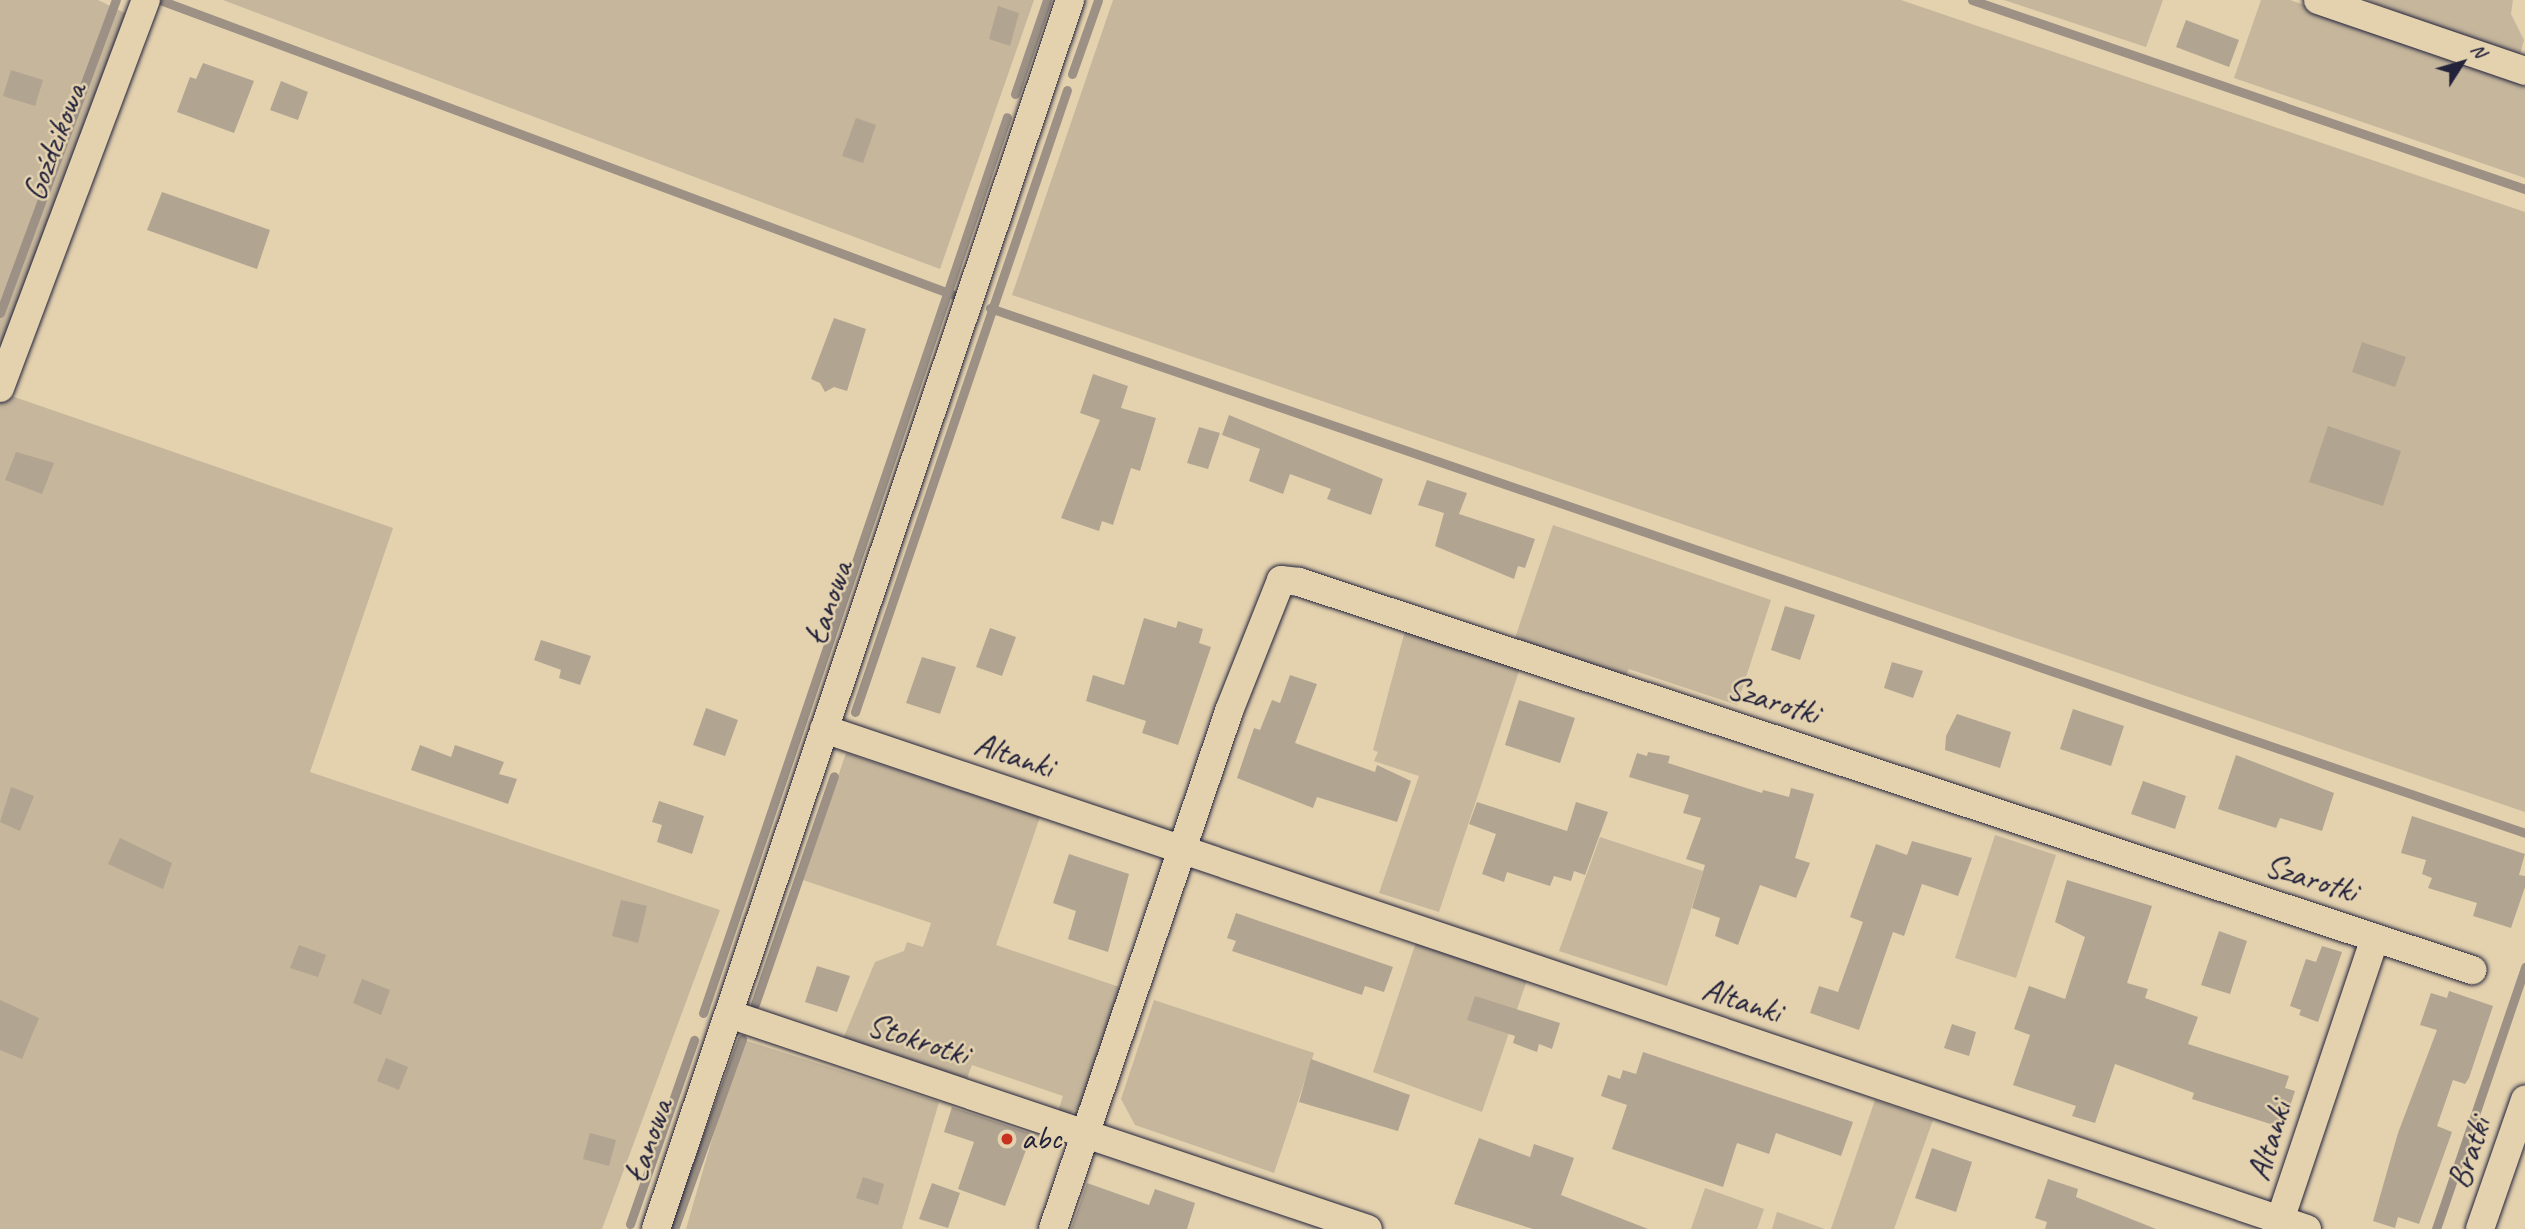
<!DOCTYPE html>
<meta charset="utf-8">
<style>
body{margin:0}
#map{position:relative;width:2525px;height:1229px;overflow:hidden;background:#e4d2af;font-family:Caveat,sans-serif}
div>[style]{position:absolute}
[style*='--x']{left:calc(var(--x)*1px);top:calc(var(--y)*1px);width:calc(var(--w)*1px);rotate:calc(var(--a)*1deg)}
.green>*{inset:0;background:#c5b69c}
.stream>*{height:9px;margin:-4.5px;padding:0 4.5px;transform-origin:4.5px;border-radius:4.5px;background:#9c9184}
.building>*{inset:0;background:#b1a491}
.roads{filter:drop-shadow(0 0 2px #22223b) drop-shadow(0 0 2px #22223b)}
.street>*{height:28px;margin:-14px;padding:0 14px;transform-origin:14px;border-radius:14px;background:#e4d2af}
.dots>*{width:19px;height:19px;translate:-50% -50%;box-sizing:border-box;border:4px solid #e4d2af;border-radius:50%}
span{translate:-50% -50%;white-space:nowrap;text-align:center;line-height:1.15;-webkit-text-stroke:5px #e4d2af;paint-order:stroke}
.street-label{font-size:33px;color:#22223b}
.poi-label{font-size:33px;color:#22223b}
.left{translate:0 -50%;text-align:left}
.north{position:absolute;left:2427px;top:28px;width:70px;height:70px;-webkit-text-stroke:5px #e4d2af;paint-order:stroke;rotate:53deg;font-size:19px;font-weight:700;line-height:28px;text-align:center;color:#22223b}
.north::after{content:'';display:block;margin:auto;width:24px;height:32px;background:#22223b;clip-path:polygon(50% 0,100% 100%,50% 72%,0 100%)}
</style>
<div id="map">
<div class="green">
<i style="clip-path:polygon(0 0,98px 0,139px 20px,0 388px)"></i>
<i style="clip-path:polygon(223px 0,1034px 0,940px 269px)"></i>
<i style="clip-path:polygon(1113px 0,1901px 0,2525px 212px,2525px 812px,1012px 295px)"></i>
<i style="clip-path:polygon(2004px 0,2163px 0,2146px 47px)"></i>
<i style="clip-path:polygon(2261px 0,2290px 0,2525px 81px,2525px 178px,2234px 78px)"></i>
<i style="clip-path:polygon(2367px 0,2513px 0,2511px 14px,2524px 40px,2519px 58px)"></i>
<i style="clip-path:polygon(0 392px,393px 528px,310px 772px,720px 910px,602px 1229px,0 1229px)"></i>
<i style="clip-path:polygon(1553px 525px,1771px 600px,1737px 705px,1629px 669px,1624px 680px,1515px 638px)"></i>
<i style="clip-path:polygon(1406px 627px,1521px 665px,1439px 912px,1379px 893px,1419px 776px,1374px 761px,1378px 752px,1373px 750px)"></i>
<i style="clip-path:polygon(846px 753px,1040px 817px,996px 945px,1125px 989px,1084px 1104px,1068px 1115px,1058px 1111px,1063px 1096px,972px 1065px,966px 1081px,843px 1039px,875px 962px,904px 951px,907px 942px,923px 947px,931px 923px,803px 880px)"></i>
<i style="clip-path:polygon(1995px 835px,2056px 855px,2016px 978px,1955px 958px)"></i>
<i style="clip-path:polygon(1600px 837px,1703px 871px,1667px 986px,1559px 951px)"></i>
<i style="clip-path:polygon(1416px 942px,1527px 980px,1482px 1112px,1373px 1072px)"></i>
<i style="clip-path:polygon(1154px 1000px,1314px 1053px,1274px 1173px,1135px 1125px,1121px 1099px)"></i>
<i style="clip-path:polygon(741px 1039px,939px 1102px,902px 1229px,686px 1229px)"></i>
<i style="clip-path:polygon(1875px 1100px,1933px 1120px,1894px 1229px,1831px 1229px)"></i>
<i style="clip-path:polygon(1705px 1188px,1764px 1209px,1757px 1229px,1691px 1229px)"></i>
<i style="clip-path:polygon(1777px 1212px,1825px 1229px,1772px 1229px)"></i>
</div>
<div class="stream">
<i style="--x:160;--y:0;--w:847;--a:20.38"></i>
<i style="--x:1972;--y:0;--w:584;--a:18.87"></i>
<i style="--x:1072;--y:74;--w:78;--a:-70.6"></i>
<i style="--x:1015;--y:94;--w:99;--a:-71.2"></i>
<i style="--x:990;--y:308;--w:1622;--a:18.88"></i>
<i style="--x:0;--y:313;--w:334;--a:-69.7"></i>
<i style="--x:855;--y:712;--w:657;--a:-71.18"></i>
<i style="--x:755;--y:1004;--w:241;--a:-70.9"></i>
<i style="--x:703;--y:1013;--w:946;--a:-71.26"></i>
<i style="--x:630;--y:1224;--w:195;--a:-70.8"></i>
<i style="--x:674;--y:1229;--w:202;--a:-70.3"></i>
<i style="--x:2436;--y:1229;--w:277;--a:-71.2"></i>
</div>
<div class="building">
<i style="clip-path:polygon(998px 6px,1019px 13px,1010px 46px,989px 39px)"></i>
<i style="clip-path:polygon(2186px 20px,2239px 40px,2229px 67px,2176px 47px)"></i>
<i style="clip-path:polygon(203px 63px,254px 81px,234px 133px,177px 112px,190px 77px,196px 79px)"></i>
<i style="clip-path:polygon(11px 70px,43px 80px,35px 106px,3px 96px)"></i>
<i style="clip-path:polygon(281px 81px,308px 92px,298px 120px,270px 110px)"></i>
<i style="clip-path:polygon(856px 118px,876px 125px,863px 163px,842px 156px)"></i>
<i style="clip-path:polygon(162px 192px,270px 230px,257px 269px,147px 230px)"></i>
<i style="clip-path:polygon(834px 318px,866px 329px,847px 391px,834px 387px,825px 392px,820px 383px,811px 379px)"></i>
<i style="clip-path:polygon(2362px 342px,2406px 357px,2395px 387px,2352px 372px)"></i>
<i style="clip-path:polygon(1093px 374px,1128px 386px,1121px 408px,1156px 418px,1140px 471px,1131px 468px,1113px 525px,1102px 521px,1099px 531px,1061px 518px,1100px 420px,1080px 413px)"></i>
<i style="clip-path:polygon(1229px 415px,1383px 479px,1371px 515px,1327px 499px,1331px 489px,1290px 474px,1283px 494px,1249px 481px,1260px 449px,1222px 435px)"></i>
<i style="clip-path:polygon(2328px 426px,2401px 451px,2383px 506px,2309px 482px)"></i>
<i style="clip-path:polygon(1199px 427px,1220px 433px,1208px 469px,1187px 463px)"></i>
<i style="clip-path:polygon(16px 452px,54px 463px,42px 494px,5px 480px)"></i>
<i style="clip-path:polygon(1427px 480px,1467px 493px,1459px 514px,1535px 539px,1525px 568px,1518px 566px,1514px 579px,1435px 546px,1444px 513px,1418px 505px)"></i>
<i style="clip-path:polygon(1785px 606px,1815px 615px,1800px 660px,1771px 650px)"></i>
<i style="clip-path:polygon(1144px 618px,1176px 628px,1178px 621px,1203px 629px,1199px 643px,1211px 647px,1178px 745px,1142px 733px,1146px 721px,1086px 701px,1093px 675px,1124px 685px)"></i>
<i style="clip-path:polygon(990px 628px,1016px 637px,1002px 676px,976px 667px)"></i>
<i style="clip-path:polygon(541px 640px,591px 656px,580px 685px,559px 678px,561px 670px,534px 660px)"></i>
<i style="clip-path:polygon(922px 657px,956px 667px,940px 714px,906px 703px)"></i>
<i style="clip-path:polygon(1892px 662px,1923px 671px,1913px 698px,1884px 688px)"></i>
<i style="clip-path:polygon(1290px 675px,1317px 684px,1295px 743px,1375px 772px,1377px 765px,1411px 781px,1397px 822px,1317px 797px,1313px 808px,1237px 778px,1254px 728px,1260px 730px,1272px 700px,1280px 703px)"></i>
<i style="clip-path:polygon(1519px 700px,1575px 718px,1560px 763px,1505px 745px)"></i>
<i style="clip-path:polygon(706px 708px,738px 720px,725px 756px,693px 745px)"></i>
<i style="clip-path:polygon(2073px 709px,2124px 726px,2111px 766px,2060px 749px)"></i>
<i style="clip-path:polygon(1957px 714px,2011px 732px,2000px 768px,1945px 750px,1946px 736px)"></i>
<i style="clip-path:polygon(420px 745px,451px 757px,455px 745px,504px 762px,499px 774px,517px 779px,508px 804px,411px 770px)"></i>
<i style="clip-path:polygon(1648px 752px,1670px 756px,1668px 763px,1762px 793px,1763px 790px,1789px 797px,1791px 788px,1814px 794px,1795px 858px,1810px 863px,1796px 898px,1760px 885px,1738px 945px,1715px 936px,1720px 918px,1692px 908px,1705px 865px,1686px 859px,1701px 818px,1683px 813px,1689px 795px,1629px 777px,1637px 753px,1647px 756px)"></i>
<i style="clip-path:polygon(2236px 755px,2334px 793px,2322px 831px,2280px 818px,2276px 828px,2218px 809px)"></i>
<i style="clip-path:polygon(2143px 781px,2186px 796px,2175px 829px,2131px 814px)"></i>
<i style="clip-path:polygon(11px 787px,34px 796px,20px 831px,0 822px)"></i>
<i style="clip-path:polygon(659px 801px,704px 816px,692px 854px,657px 842px,662px 825px,652px 822px)"></i>
<i style="clip-path:polygon(1477px 802px,1567px 831px,1576px 802px,1608px 812px,1585px 875px,1574px 871px,1571px 881px,1554px 876px,1550px 886px,1507px 872px,1504px 882px,1482px 874px,1496px 834px,1469px 824px)"></i>
<i style="clip-path:polygon(2412px 816px,2525px 854px,2519px 875px,2525px 876px,2525px 887px,2511px 928px,2473px 916px,2477px 903px,2428px 888px,2432px 878px,2422px 874px,2426px 860px,2401px 853px)"></i>
<i style="clip-path:polygon(120px 838px,172px 863px,163px 889px,108px 864px)"></i>
<i style="clip-path:polygon(1912px 841px,1972px 858px,1958px 896px,1922px 884px,1904px 936px,1893px 932px,1859px 1030px,1810px 1013px,1819px 986px,1838px 992px,1863px 922px,1850px 917px,1876px 844px,1907px 855px)"></i>
<i style="clip-path:polygon(1069px 854px,1129px 874px,1108px 952px,1068px 939px,1076px 911px,1053px 903px)"></i>
<i style="clip-path:polygon(2067px 880px,2152px 906px,2127px 983px,2148px 989px,2145px 998px,2198px 1017px,2188px 1044px,2289px 1076px,2285px 1088px,2295px 1091px,2283px 1128px,2192px 1099px,2194px 1093px,2115px 1064px,2095px 1123px,2072px 1116px,2076px 1106px,2013px 1085px,2030px 1035px,2014px 1029px,2029px 986px,2065px 999px,2085px 937px,2055px 922px)"></i>
<i style="clip-path:polygon(621px 900px,647px 906px,638px 943px,612px 936px)"></i>
<i style="clip-path:polygon(1236px 913px,1393px 967px,1384px 992px,1365px 986px,1362px 995px,1232px 951px,1236px 941px,1227px 938px)"></i>
<i style="clip-path:polygon(2219px 931px,2247px 941px,2230px 994px,2201px 985px)"></i>
<i style="clip-path:polygon(299px 945px,326px 955px,318px 977px,290px 968px)"></i>
<i style="clip-path:polygon(2322px 946px,2342px 952px,2318px 1022px,2299px 1015px,2301px 1010px,2290px 1006px,2306px 959px,2316px 962px)"></i>
<i style="clip-path:polygon(817px 966px,850px 976px,837px 1012px,805px 1002px)"></i>
<i style="clip-path:polygon(362px 979px,390px 990px,381px 1015px,353px 1003px)"></i>
<i style="clip-path:polygon(2449px 991px,2493px 1006px,2469px 1078px,2465px 1084px,2453px 1080px,2437px 1126px,2452px 1132px,2419px 1224px,2398px 1217px,2395px 1228px,2373px 1221px,2398px 1133px,2437px 1030px,2420px 1025px,2431px 993px,2447px 998px)"></i>
<i style="clip-path:polygon(1475px 996px,1560px 1023px,1552px 1049px,1539px 1044px,1537px 1052px,1513px 1043px,1515px 1036px,1467px 1020px)"></i>
<i style="clip-path:polygon(0 1000px,39px 1018px,22px 1059px,0 1050px)"></i>
<i style="clip-path:polygon(1952px 1024px,1976px 1032px,1969px 1056px,1944px 1048px)"></i>
<i style="clip-path:polygon(1643px 1052px,1853px 1122px,1841px 1156px,1776px 1133px,1769px 1154px,1737px 1143px,1723px 1187px,1612px 1149px,1627px 1105px,1601px 1096px,1608px 1075px,1620px 1079px,1623px 1070px,1636px 1074px)"></i>
<i style="clip-path:polygon(386px 1058px,408px 1067px,399px 1090px,377px 1081px)"></i>
<i style="clip-path:polygon(1311px 1059px,1410px 1095px,1398px 1131px,1299px 1102px)"></i>
<i style="clip-path:polygon(952px 1107px,1032px 1134px,1005px 1206px,958px 1189px,974px 1142px,944px 1132px)"></i>
<i style="clip-path:polygon(590px 1133px,616px 1140px,609px 1166px,583px 1159px)"></i>
<i style="clip-path:polygon(1479px 1138px,1530px 1157px,1534px 1144px,1574px 1158px,1561px 1195px,1648px 1229px,1533px 1229px,1454px 1204px)"></i>
<i style="clip-path:polygon(1932px 1148px,1972px 1162px,1956px 1212px,1915px 1198px)"></i>
<i style="clip-path:polygon(863px 1177px,884px 1184px,878px 1205px,856px 1198px)"></i>
<i style="clip-path:polygon(2048px 1179px,2078px 1189px,2076px 1197px,2156px 1229px,2045px 1229px,2047px 1222px,2035px 1218px)"></i>
<i style="clip-path:polygon(932px 1183px,960px 1193px,948px 1228px,919px 1219px)"></i>
<i style="clip-path:polygon(1087px 1183px,1149px 1205px,1155px 1189px,1195px 1203px,1187px 1229px,1071px 1229px)"></i>
</div>
<div class="roads">
<div class="street">
<i style="--x:2318;--y:0;--w:219;--a:18.9"></i>
<i style="--x:0;--y:388;--w:415;--a:-69.4"></i>
<i style="--x:824;--y:729;--w:1565;--a:18.63"></i>
<i style="--x:729;--y:1014;--w:674;--a:18.6"></i>
<i style="--x:656;--y:1229;--w:1297;--a:-71.38"></i>
<i style="--x:1053;--y:1229;--w:547;--a:-71.23"></i>
<i style="--x:1229;--y:711;--w:141;--a:-68.3"></i>
<i style="--x:1281;--y:580;--w:18;--a:6"></i>
<i style="--x:1299;--y:582;--w:1236;--a:18.3"></i>
<i style="--x:2277;--y:1229;--w:307;--a:-71.4"></i>
<i style="--x:2480;--y:1229;--w:137;--a:-70.8"></i>
</div>
</div>
<div class="dots">
<i style="left:1007px;top:1139px;background:#c8321e"></i>
</div>
<div class="street-label">
<span style="left:55px;top:142px;rotate:-69deg">Goździkowa</span>
<span style="left:829px;top:603px;rotate:-71deg">Łanowa</span>
<span style="left:1773px;top:701px;rotate:18deg">Szarotki</span>
<span style="left:1014px;top:756px;rotate:19deg">Altanki</span>
<span style="left:2311px;top:879px;rotate:18deg">Szarotki</span>
<span style="left:1742px;top:1001px;rotate:19deg">Altanki</span>
<span style="left:918px;top:1040px;rotate:18deg">Stokrotki</span>
<span style="left:649px;top:1141px;rotate:-71deg">Łanowa</span>
<span style="left:2270px;top:1141px;rotate:-72deg">Altanki</span>
<span style="left:2470px;top:1153px;rotate:-71deg">Bratki</span>
</div>
<div class="poi-label">
<span class="left" style="left:1021px;top:1139px">abc</span>
</div>
<div class="north">N</div>
</div>
